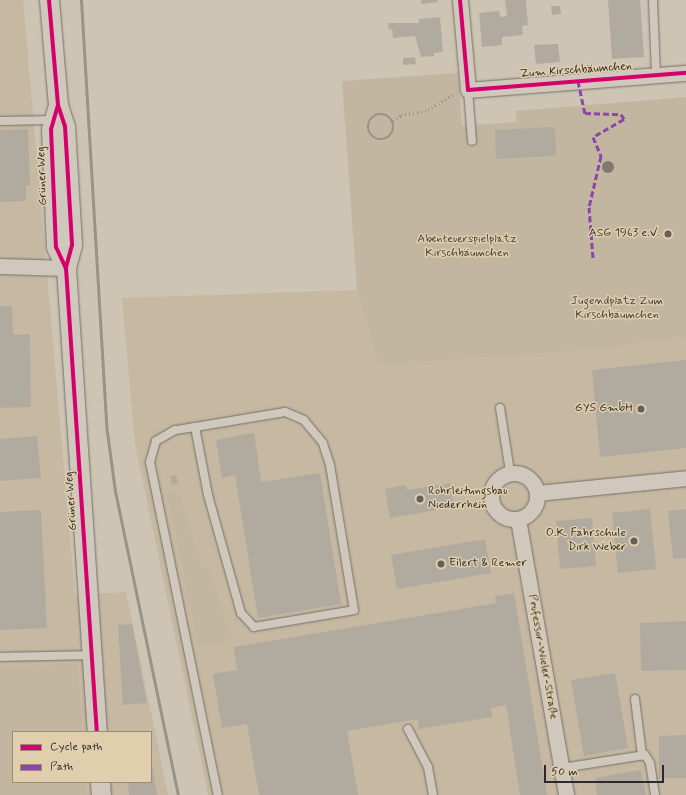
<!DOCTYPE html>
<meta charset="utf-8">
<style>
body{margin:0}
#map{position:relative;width:686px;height:795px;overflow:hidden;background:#cec4b3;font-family:Mynerve,sans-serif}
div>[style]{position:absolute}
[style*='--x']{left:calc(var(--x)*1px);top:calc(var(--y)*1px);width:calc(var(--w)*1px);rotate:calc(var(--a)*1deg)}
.built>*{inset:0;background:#c6b8a1}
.green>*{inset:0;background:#c3b6a0}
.building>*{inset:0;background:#b1ab9f}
.path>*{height:2.5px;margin-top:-1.25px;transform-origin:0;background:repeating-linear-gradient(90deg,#989389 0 1px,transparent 0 4px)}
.path>.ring{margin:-1.25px;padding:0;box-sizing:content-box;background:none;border:2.5px solid #989389;border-radius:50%}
.roads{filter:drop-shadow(0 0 1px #747068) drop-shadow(0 0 1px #747068)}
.service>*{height:8px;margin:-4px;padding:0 4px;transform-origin:4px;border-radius:4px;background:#d0c8bc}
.minor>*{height:15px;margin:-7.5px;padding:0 7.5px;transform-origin:7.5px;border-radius:7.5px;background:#d0c8bc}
.minor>.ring{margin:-7.5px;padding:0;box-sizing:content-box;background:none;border:15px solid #d0c8bc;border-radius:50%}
.tertiary>*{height:19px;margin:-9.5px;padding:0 9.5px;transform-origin:9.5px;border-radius:9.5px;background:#d0c8bc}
.rail>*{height:3px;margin:-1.5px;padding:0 1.5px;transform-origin:1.5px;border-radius:1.5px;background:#989389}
.quiet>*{height:3px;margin-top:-1.5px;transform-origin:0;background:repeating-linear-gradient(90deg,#8e44ad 0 6px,transparent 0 9px)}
.cycleway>*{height:4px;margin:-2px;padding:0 2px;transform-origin:2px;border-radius:2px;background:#d6006c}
.trees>*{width:12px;height:12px;margin:-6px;border-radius:50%;background:#807a70}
.dots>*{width:11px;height:11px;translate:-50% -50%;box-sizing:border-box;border:2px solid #e1ceac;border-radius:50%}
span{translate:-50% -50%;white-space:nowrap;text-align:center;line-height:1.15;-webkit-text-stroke:3px #e1ceac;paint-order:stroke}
.street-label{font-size:12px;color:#2b2b2b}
.poi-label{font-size:12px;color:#2b2b2b}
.right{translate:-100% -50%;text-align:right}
.left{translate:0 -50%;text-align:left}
.park-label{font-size:12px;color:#403e3a}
.legend{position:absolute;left:12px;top:731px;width:140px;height:52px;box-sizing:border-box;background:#e1ceac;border:1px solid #988d78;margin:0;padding:5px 7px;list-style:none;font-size:12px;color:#2b2b2b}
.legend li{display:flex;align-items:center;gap:8px;height:20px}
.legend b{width:20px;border:1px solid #988d78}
.scale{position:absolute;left:544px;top:765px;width:120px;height:18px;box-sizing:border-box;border:2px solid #2b2b2b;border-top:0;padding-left:5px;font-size:12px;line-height:14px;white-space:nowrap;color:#2b2b2b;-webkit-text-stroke:3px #e1ceac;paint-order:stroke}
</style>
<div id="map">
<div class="built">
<i style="clip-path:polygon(0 0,23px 0,75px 595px,126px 592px,168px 795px,87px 795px,86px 782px,151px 782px,151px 732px,83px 732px,78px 663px,0 667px)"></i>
<i style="clip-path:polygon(357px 290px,379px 365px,586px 350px,686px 337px,686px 795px,208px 795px,135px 444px,122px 298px)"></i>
</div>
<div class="green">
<i style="clip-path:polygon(458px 73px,462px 126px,516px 122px,516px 111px,686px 97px,686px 337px,586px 350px,379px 365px,357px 290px,342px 81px)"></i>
<i style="clip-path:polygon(178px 492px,202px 567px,208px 566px,232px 641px,199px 647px,167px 495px)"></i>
<i style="clip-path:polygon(78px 663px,83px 732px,13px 732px,13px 782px,86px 782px,87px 795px,0 795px,0 667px)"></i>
</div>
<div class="building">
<i style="clip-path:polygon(421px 0,437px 0,438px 2px,421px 4px)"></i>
<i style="clip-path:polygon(505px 0,526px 0,528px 25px,522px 26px,523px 35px,502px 37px,502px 45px,482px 47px,479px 13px,499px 11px,500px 17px,507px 16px)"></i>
<i style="clip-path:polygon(608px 0,640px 0,644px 57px,612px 59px)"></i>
<i style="clip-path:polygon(551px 6px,560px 6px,561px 14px,552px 15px)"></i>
<i style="clip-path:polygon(440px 17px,443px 52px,434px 53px,434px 56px,421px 57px,415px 36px,393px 38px,392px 29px,389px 30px,388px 23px,419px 23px,419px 19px)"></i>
<i style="clip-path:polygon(558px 44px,560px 62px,536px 64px,534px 45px)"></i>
<i style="clip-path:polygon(415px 57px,416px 64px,403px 65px,403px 58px)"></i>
<i style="clip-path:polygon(555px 127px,556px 156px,496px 159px,495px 130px)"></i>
<i style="clip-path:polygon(28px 129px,30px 185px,26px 185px,26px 201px,0 202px,0 130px)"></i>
<i style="clip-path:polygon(0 306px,12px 306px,13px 335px,30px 334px,31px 407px,0 408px)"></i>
<i style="clip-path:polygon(686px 360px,686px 448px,600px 457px,592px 370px)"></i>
<i style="clip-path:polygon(254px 433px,261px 482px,320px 473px,341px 604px,258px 618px,235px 475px,222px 478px,216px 440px)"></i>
<i style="clip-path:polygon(37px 436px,41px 478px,0 481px,0 439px)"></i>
<i style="clip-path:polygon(176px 475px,178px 484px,172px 485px,170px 476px)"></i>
<i style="clip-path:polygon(450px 483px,454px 507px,390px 518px,385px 489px,406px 485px,407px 490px)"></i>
<i style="clip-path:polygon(650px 509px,656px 569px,618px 573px,612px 513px)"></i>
<i style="clip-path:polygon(686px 509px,686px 558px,673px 559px,668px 511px)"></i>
<i style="clip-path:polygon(41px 510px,47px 628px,0 630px,0 512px)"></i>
<i style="clip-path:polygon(592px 518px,596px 566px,560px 569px,556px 521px)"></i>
<i style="clip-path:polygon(485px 539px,491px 573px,397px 589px,391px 555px)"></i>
<i style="clip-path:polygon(514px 593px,547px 795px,520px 795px,506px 705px,491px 708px,492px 717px,419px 729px,418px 719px,347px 731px,358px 795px,259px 795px,247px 724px,222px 728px,213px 674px,237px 670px,234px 647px,496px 603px,495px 596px)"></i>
<i style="clip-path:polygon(686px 621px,686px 670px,641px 671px,640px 623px)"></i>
<i style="clip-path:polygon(132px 624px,147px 703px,123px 705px,118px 625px)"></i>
<i style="clip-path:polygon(615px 673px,628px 748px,584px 756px,571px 680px)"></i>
<i style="clip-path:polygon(686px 735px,686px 778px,659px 778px,659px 736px)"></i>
<i style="clip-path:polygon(152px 764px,157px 795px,129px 795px,128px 782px,151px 782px)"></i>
<i style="clip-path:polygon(641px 770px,646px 795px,597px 795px,595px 778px)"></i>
</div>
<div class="path">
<i class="ring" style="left:368px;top:114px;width:23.5px;height:23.5px"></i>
<i style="--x:393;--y:121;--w:10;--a:-37"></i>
<i style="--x:401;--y:115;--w:27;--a:-10"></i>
<i style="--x:428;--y:110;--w:31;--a:-32"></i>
</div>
<div class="roads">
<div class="service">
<i style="--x:653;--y:0;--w:75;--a:87.7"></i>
<i style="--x:468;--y:90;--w:51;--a:85.5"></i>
<i style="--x:0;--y:121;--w:54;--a:-1.1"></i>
<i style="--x:500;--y:408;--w:65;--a:81.1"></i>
<i style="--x:195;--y:427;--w:69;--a:79.2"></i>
<i style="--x:208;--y:495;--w:123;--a:74.4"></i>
<i style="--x:241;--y:613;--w:19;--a:47"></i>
<i style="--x:254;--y:627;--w:101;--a:-9.6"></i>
<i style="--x:354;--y:610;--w:147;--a:-99.4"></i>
<i style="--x:330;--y:465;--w:23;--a:-108"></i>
<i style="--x:323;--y:443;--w:30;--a:-130"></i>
<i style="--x:304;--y:420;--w:21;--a:-157"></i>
<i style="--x:285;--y:412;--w:91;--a:170.5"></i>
<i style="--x:195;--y:427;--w:20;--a:171"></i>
<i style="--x:175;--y:430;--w:22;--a:150"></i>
<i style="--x:156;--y:441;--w:22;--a:106"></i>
<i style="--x:150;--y:462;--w:340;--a:78.5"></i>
<i style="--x:0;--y:657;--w:92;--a:-1.2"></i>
<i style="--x:635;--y:699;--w:56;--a:82.9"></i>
<i style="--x:408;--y:729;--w:43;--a:62.2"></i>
<i style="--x:428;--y:767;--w:28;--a:80"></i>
<i style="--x:562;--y:768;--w:84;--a:-8.9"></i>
<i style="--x:645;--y:755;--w:9;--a:58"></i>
<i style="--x:650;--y:763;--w:32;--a:81"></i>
</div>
<div class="minor">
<i style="--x:460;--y:0;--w:90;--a:84.9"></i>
<i style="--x:468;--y:90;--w:219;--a:-4.5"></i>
<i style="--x:0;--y:266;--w:66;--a:1.7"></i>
<i class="ring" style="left:491px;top:473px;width:31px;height:31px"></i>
<i style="--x:537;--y:493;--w:150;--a:-5.7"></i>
<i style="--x:518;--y:519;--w:280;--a:80.1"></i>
</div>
<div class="tertiary">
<i style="--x:49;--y:0;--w:105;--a:85.1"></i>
<i style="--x:58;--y:105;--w:22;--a:72"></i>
<i style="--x:65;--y:126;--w:119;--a:86.6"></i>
<i style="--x:72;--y:245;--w:24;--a:105"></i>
<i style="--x:66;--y:268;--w:465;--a:86.2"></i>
<i style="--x:58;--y:105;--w:25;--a:106"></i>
<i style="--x:51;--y:129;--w:118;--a:87.6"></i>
<i style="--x:56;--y:247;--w:23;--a:65"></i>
<i style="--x:100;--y:782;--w:13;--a:86"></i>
</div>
</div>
<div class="rail">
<i style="--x:81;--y:0;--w:433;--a:86.6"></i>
<i style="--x:107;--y:432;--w:60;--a:82.3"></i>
<i style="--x:115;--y:491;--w:310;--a:78.3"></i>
</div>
<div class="quiet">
<i style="--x:578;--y:81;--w:33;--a:78"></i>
<i style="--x:585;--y:113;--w:36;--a:2"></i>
<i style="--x:621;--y:114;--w:6;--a:59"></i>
<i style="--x:624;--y:119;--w:36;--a:150"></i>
<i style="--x:593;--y:137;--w:21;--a:67"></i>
<i style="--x:601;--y:156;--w:52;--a:103.2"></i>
<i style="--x:589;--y:207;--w:51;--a:85.5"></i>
</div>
<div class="cycleway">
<i style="--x:49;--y:0;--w:105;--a:85.1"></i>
<i style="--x:58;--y:105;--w:22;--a:72"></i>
<i style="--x:65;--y:126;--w:119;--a:86.6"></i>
<i style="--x:72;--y:245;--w:24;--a:105"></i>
<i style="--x:66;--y:268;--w:465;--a:86.2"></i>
<i style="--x:460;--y:0;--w:90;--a:84.9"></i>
<i style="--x:468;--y:90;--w:219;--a:-4.5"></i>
<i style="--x:58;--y:105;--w:25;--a:106"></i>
<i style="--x:51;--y:129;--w:118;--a:87.6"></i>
<i style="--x:56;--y:247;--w:23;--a:65"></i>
</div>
<div class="trees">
<i style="left:608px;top:167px"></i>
</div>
<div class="dots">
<i style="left:668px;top:234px;background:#64615b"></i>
<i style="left:641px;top:409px;background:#64615b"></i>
<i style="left:420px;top:499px;background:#64615b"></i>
<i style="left:634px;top:541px;background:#64615b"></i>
<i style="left:441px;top:564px;background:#64615b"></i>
</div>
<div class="street-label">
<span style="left:576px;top:71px;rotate:-4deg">Zum Kirschbäumchen</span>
<span style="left:43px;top:176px;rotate:-92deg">Grüner Weg</span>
<span style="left:72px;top:501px;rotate:-94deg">Grüner Weg</span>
<span style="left:542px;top:657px;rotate:80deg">Professor-Wieler-Straße</span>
</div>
<div class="poi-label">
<span class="right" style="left:660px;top:234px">ASG 1963 e.V.</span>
<span class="right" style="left:633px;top:409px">GYS GmbH</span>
<span class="left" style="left:428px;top:499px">Rohrleitungsbau<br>Niederrhein</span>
<span class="right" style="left:626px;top:541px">O.K. Fahrschule<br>Dirk Weber</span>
<span class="left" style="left:449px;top:564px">Eilert &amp; Remer</span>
</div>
<div class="park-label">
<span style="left:467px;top:247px">Abenteuerspielplatz<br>Kirschbäumchen</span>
<span style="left:617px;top:309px">Jugendplatz Zum<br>Kirschbäumchen</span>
</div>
<ul class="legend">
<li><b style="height:5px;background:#d6006c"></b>Cycle path</li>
<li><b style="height:5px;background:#8e44ad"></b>Path</li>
</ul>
<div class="scale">50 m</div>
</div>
